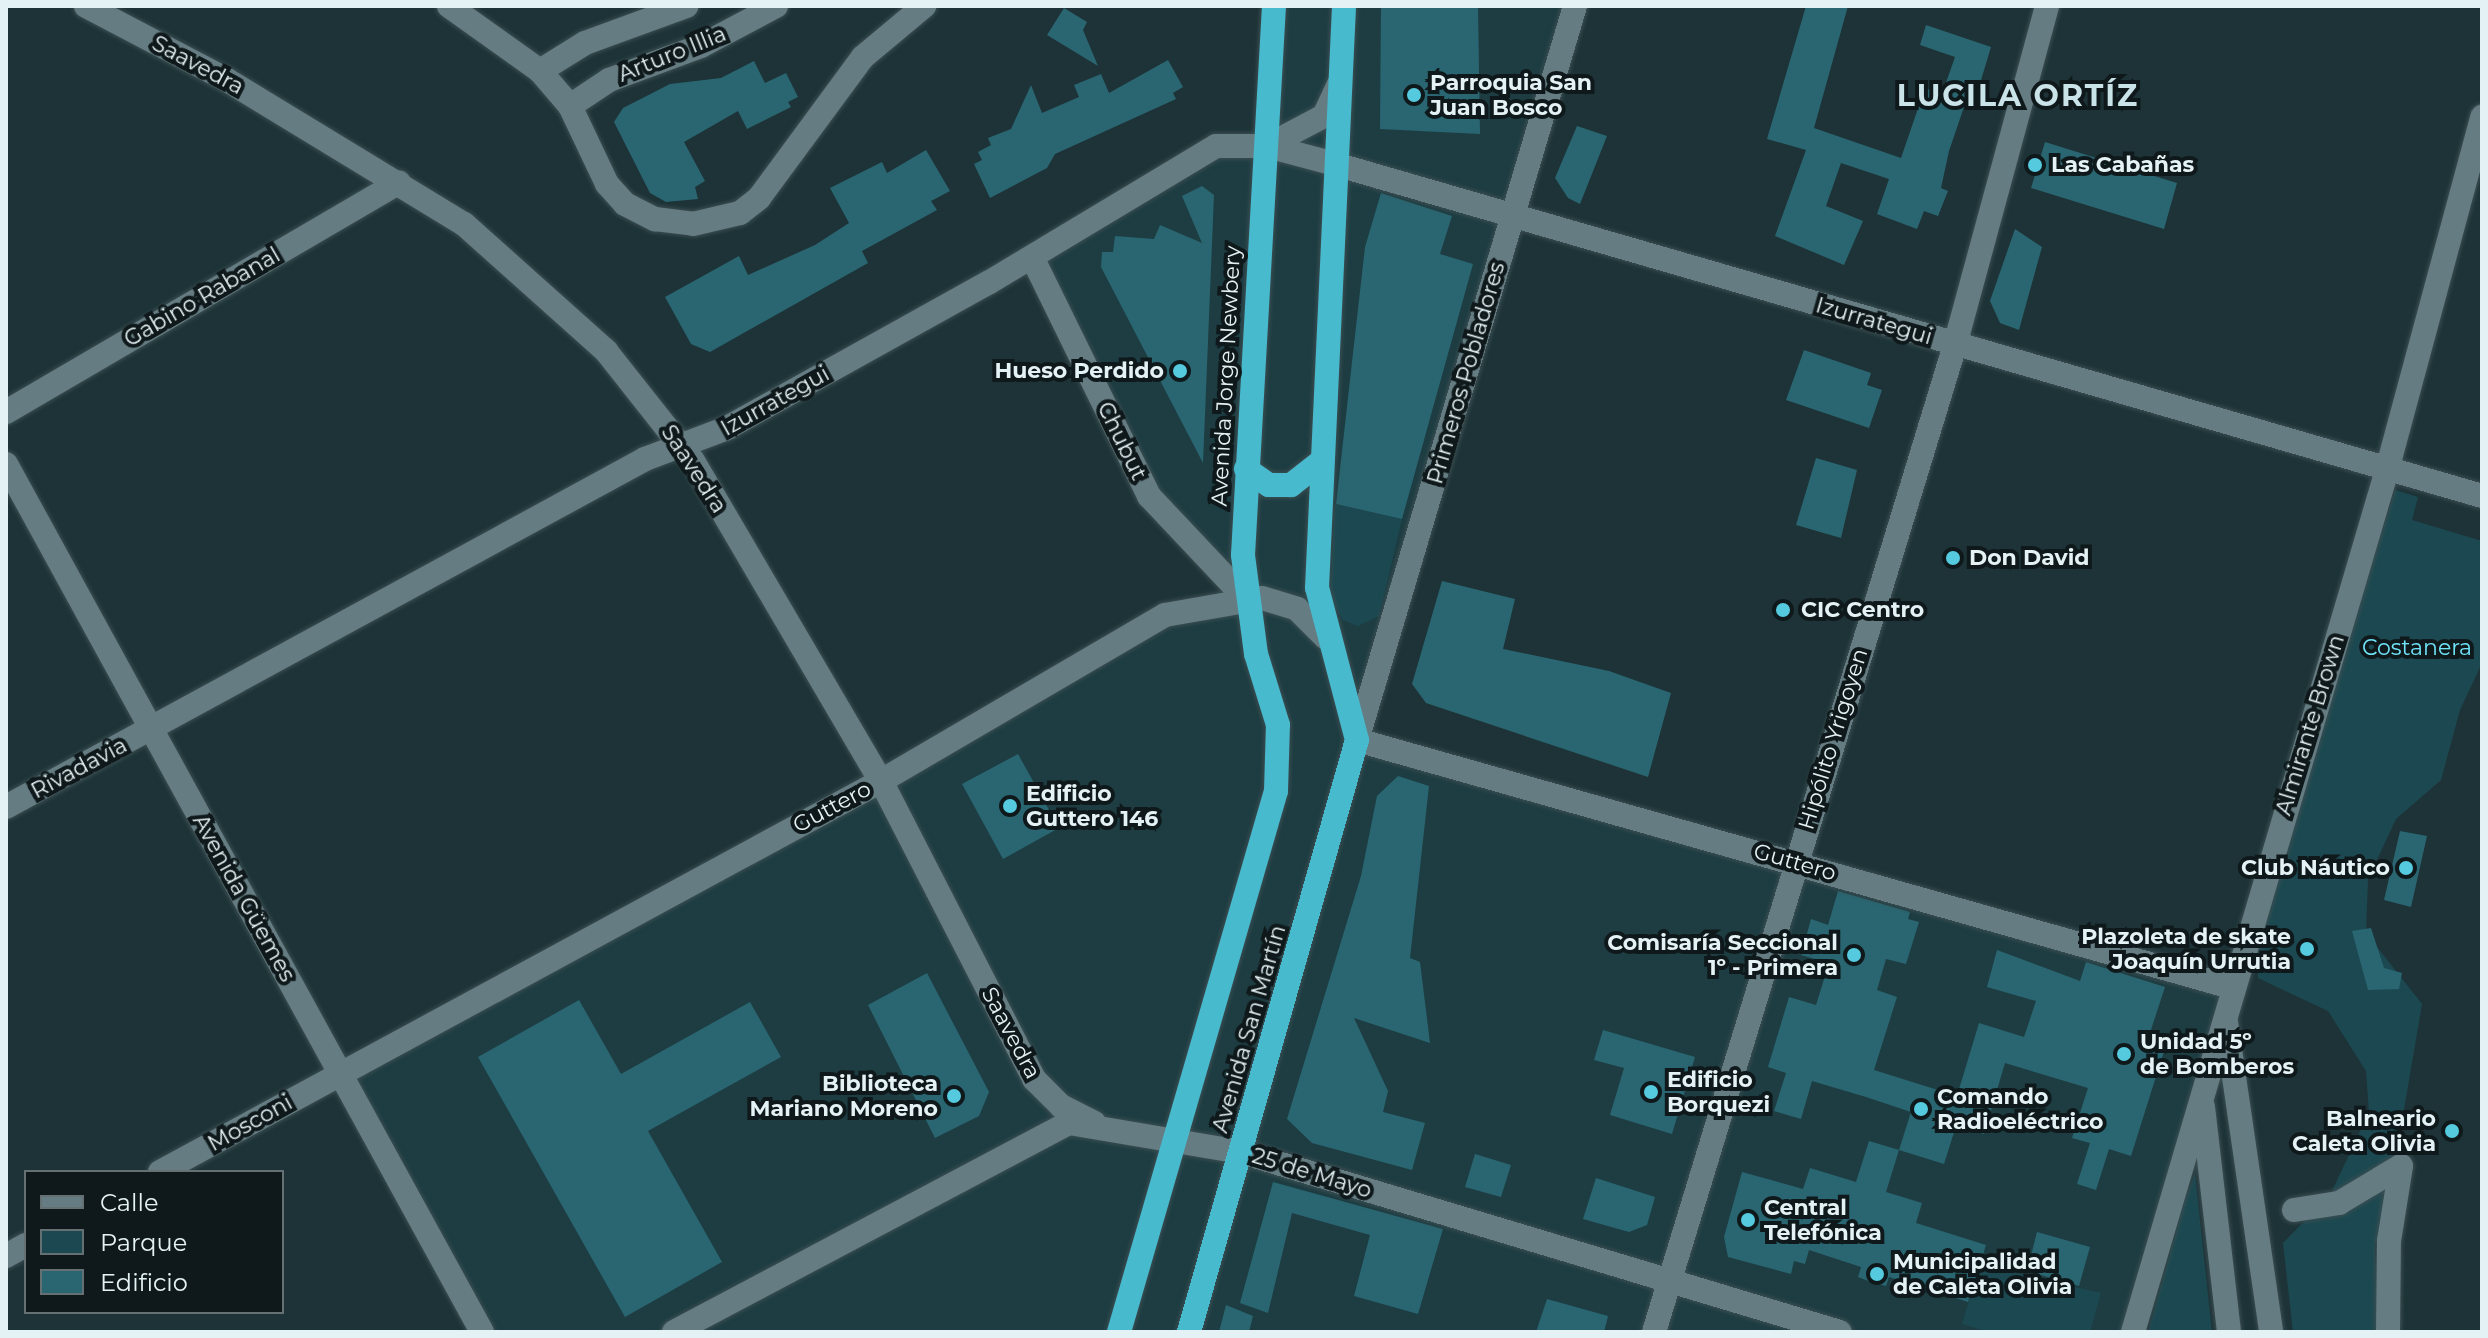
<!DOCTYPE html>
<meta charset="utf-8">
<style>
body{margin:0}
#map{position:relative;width:2488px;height:1338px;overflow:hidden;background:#1d3337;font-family:Montserrat,sans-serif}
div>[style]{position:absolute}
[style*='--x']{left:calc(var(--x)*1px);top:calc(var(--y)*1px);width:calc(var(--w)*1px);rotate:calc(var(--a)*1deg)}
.built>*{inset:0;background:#1d3d42}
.green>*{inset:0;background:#1c4951}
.building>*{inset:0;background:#2a6671}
.roads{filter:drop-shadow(0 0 2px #3b4e52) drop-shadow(0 0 2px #3b4e52)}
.minor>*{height:24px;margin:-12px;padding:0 12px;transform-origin:12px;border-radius:12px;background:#657d82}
.highway>*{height:24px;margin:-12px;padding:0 12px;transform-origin:12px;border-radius:12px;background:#48bace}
.dots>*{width:22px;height:22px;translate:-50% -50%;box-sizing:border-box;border:4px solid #0f191b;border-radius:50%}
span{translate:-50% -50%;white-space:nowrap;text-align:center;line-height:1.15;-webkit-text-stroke:8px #0f191b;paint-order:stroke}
.street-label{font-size:22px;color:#e5f2f5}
.poi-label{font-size:22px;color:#e5f2f5;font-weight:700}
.left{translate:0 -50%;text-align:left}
.right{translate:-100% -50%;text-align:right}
.park-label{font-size:22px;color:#70e4f9}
.district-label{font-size:30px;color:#c9e3e8;font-weight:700;letter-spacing:2px}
.frame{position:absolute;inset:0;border:8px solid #e5f2f5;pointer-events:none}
.legend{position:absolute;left:24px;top:1170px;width:260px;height:144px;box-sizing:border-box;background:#0f191b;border:2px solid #657072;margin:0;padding:10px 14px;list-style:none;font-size:24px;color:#e5f2f5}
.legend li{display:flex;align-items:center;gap:16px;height:40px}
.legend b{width:40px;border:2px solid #657072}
</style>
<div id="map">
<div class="built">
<i style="clip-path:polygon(1274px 6px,1575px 6px,1358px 740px,2231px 987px,2133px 1332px,482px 1332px,340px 1074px,1165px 615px,1247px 600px,1149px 496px,1032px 257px,1190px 160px,1267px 146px)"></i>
</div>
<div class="green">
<i style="clip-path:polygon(2395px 490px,2418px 497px,2412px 520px,2482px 541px,2482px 663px,2460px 710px,2441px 780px,2396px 819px,2368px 879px,2366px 933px,2422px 1004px,2388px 1204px,2375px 1244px,2377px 1332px,2293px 1332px,2283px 1243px,2330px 1195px,2350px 1153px,2369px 1112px,2366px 1071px,2328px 1011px,2258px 978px,2256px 937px)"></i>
<i style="clip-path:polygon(1335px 504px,1402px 519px,1379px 616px,1358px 626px,1343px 620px,1330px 599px)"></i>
<i style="clip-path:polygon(2195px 1174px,2212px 1332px,2148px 1332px,2186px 1197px)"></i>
<i style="clip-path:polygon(1980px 1265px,2101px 1293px,2090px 1332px,1989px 1332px,1962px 1324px)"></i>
</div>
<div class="building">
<i style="clip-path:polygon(1381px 6px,1478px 6px,1480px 134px,1380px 129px)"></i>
<i style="clip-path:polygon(1806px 6px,1848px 6px,1814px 128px,1901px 158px,1925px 88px,1942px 94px,1955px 57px,1920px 45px,1926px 25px,1991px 47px,1973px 107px,1965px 104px,1949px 151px,1941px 188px,1948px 191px,1938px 216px,1924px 211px,1917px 229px,1877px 214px,1889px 179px,1841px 163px,1826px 206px,1863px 221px,1844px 265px,1775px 236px,1806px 150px,1767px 139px)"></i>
<i style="clip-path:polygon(1064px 8px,1087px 22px,1083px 30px,1098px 66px,1047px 35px)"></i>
<i style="clip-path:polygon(1168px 60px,1183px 87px,1173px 93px,1176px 99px,1055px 154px,1047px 168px,990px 198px,974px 164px,982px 160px,978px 152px,991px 145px,988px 138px,1011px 129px,1031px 85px,1042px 113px,1079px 97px,1074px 85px,1101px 74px,1109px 93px)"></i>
<i style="clip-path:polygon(754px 61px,765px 83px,786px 73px,798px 97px,788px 102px,791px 107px,747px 129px,738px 111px,684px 142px,705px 181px,695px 187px,698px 199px,666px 202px,650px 193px,614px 122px,623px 108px,670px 84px,721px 78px)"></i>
<i style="clip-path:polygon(1577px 126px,1607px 136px,1580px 204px,1568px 198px,1555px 178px)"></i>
<i style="clip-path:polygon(2045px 142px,2177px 183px,2164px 229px,2031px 188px)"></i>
<i style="clip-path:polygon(926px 150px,950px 191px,931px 201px,937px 210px,862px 251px,868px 263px,710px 352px,691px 344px,665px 297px,739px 256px,748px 275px,815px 245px,849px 223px,830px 188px,882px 162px,887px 173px)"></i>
<i style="clip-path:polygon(1202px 186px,1214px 195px,1203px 463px,1101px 267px,1102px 252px,1113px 252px,1115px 236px,1154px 239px,1160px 225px,1202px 243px,1182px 196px)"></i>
<i style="clip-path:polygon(1381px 193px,1452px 216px,1440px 254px,1473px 264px,1402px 519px,1336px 504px,1365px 247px)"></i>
<i style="clip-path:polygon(2015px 229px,2042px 247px,2019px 330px,2000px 323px,1990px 301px)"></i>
<i style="clip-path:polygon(1804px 350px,1871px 373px,1867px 385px,1882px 390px,1869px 428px,1786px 400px)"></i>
<i style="clip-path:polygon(1816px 458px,1857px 470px,1841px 538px,1796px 525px)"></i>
<i style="clip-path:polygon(1442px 581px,1515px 599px,1503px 649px,1609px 671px,1671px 693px,1648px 777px,1426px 703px,1412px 684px)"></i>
<i style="clip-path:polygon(1018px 754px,1059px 828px,1003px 859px,962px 784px)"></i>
<i style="clip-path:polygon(1398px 776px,1429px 786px,1410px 958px,1420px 962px,1430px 1043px,1354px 1018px,1388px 1091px,1383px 1112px,1425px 1123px,1412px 1170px,1312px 1143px,1287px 1119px,1361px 876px,1377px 796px)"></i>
<i style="clip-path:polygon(2400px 831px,2427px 836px,2411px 907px,2384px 900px)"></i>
<i style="clip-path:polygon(1838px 891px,1910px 912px,1908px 919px,1919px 922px,1906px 964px,1886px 959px,1877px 990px,1897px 997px,1874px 1070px,1957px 1096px,1979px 1023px,2024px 1037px,2036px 1001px,1987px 987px,1997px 950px,2080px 981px,2086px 962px,2165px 987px,2147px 1042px,2165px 1048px,2131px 1156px,2109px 1149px,2096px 1190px,2077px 1184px,2090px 1143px,2072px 1138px,2088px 1088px,2005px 1063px,1984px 1134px,1956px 1126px,1944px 1164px,1899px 1150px,1911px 1112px,1866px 1097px,1812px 1081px,1801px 1119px,1774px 1111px,1786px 1073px,1768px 1067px,1789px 997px,1816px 1005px,1829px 963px,1801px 955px,1811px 919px,1828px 925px)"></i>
<i style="clip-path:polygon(2371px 928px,2384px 968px,2402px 973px,2399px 989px,2368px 990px,2352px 931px)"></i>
<i style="clip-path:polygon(927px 973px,989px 1092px,979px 1116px,935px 1138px,868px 1005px)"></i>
<i style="clip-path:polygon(579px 1000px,621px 1074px,750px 1002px,781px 1057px,648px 1131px,722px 1262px,625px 1317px,478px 1057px)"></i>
<i style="clip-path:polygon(1603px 1030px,1695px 1057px,1672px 1134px,1610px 1115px,1624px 1068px,1594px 1060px)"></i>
<i style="clip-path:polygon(1869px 1141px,1899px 1150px,1886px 1192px,1922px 1203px,1916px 1223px,1986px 1245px,1968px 1302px,1889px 1277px,1886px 1286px,1871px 1282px,1858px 1277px,1861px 1267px,1809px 1250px,1805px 1264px,1794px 1261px,1791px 1274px,1728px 1257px,1724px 1237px,1742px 1172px,1803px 1189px,1810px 1168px,1856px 1182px)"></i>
<i style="clip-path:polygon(1475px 1154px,1511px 1165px,1501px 1197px,1465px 1187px)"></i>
<i style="clip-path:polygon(1596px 1178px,1655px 1197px,1647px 1225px,1629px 1232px,1583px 1219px)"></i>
<i style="clip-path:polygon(1273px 1182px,1443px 1229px,1418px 1314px,1354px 1296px,1370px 1235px,1292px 1213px,1268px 1313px,1240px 1303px)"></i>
<i style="clip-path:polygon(2037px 1232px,2090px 1247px,2079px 1286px,2027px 1271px)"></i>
<i style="clip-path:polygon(1547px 1299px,1608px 1316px,1604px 1332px,1536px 1332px)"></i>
<i style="clip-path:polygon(1226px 1305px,1253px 1316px,1249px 1332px,1219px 1332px)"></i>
</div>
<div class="roads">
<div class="minor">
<i style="--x:86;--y:6;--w:159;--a:27.7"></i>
<i style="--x:227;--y:80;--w:277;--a:31.3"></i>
<i style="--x:464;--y:224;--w:191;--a:41.8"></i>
<i style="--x:606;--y:351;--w:140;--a:51.7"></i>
<i style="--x:693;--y:461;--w:371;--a:59.6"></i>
<i style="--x:881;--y:781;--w:335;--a:62.8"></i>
<i style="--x:1034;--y:1079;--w:38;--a:45"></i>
<i style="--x:1061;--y:1106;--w:37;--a:27"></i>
<i style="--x:449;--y:6;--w:112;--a:35.5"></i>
<i style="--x:540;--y:71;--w:46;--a:49.4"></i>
<i style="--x:570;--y:106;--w:86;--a:64.6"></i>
<i style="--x:607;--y:184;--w:27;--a:48"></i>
<i style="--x:625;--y:204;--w:34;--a:27"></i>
<i style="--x:655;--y:219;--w:38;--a:7"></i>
<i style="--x:693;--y:224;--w:48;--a:-13.2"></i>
<i style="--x:740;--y:213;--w:24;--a:-38"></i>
<i style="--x:759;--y:198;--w:175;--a:-53.6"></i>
<i style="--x:863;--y:57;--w:80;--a:-39.9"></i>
<i style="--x:1575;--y:6;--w:766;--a:106.54"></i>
<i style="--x:1357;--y:740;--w:908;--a:15.78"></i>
<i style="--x:540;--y:71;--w:53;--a:-31.9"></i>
<i style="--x:585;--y:43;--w:108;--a:-20.1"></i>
<i style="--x:570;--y:106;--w:47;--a:-33.7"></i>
<i style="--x:609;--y:80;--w:98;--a:-20.3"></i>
<i style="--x:701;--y:46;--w:85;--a:-28.1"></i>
<i style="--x:1267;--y:146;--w:64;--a:-27.8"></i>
<i style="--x:1324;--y:116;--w:35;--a:-65"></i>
<i style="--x:1032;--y:257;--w:266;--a:63.9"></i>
<i style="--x:1149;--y:496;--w:143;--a:46.7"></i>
<i style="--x:6;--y:412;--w:455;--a:-30.3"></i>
<i style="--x:6;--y:464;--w:990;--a:61.26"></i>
<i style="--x:6;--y:807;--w:728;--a:-28.57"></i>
<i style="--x:645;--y:459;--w:88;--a:-20.7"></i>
<i style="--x:727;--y:428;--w:299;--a:-29.1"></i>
<i style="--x:988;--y:283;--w:266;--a:-31"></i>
<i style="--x:1216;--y:146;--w:51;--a:0"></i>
<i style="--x:1267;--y:146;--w:70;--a:14.8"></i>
<i style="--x:1335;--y:164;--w:1194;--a:16.14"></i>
<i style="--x:2226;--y:1022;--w:313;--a:81.7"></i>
<i style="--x:2203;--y:1107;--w:226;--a:83.4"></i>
<i style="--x:160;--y:1172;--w:820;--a:-28.47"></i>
<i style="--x:881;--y:781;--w:329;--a:-30.3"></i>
<i style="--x:1165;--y:615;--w:98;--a:-9.9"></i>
<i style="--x:1262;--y:598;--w:37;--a:17"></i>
<i style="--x:1297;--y:609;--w:40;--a:45"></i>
<i style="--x:2294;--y:1210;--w:46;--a:-8.8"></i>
<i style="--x:2339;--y:1203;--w:72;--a:-30.8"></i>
<i style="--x:6;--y:1256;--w:23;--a:-29"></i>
<i style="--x:674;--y:1332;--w:447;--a:-27.9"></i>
<i style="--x:1069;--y:1123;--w:174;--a:9.6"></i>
<i style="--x:1241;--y:1152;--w:625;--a:16.73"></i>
<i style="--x:1654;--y:1332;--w:1032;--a:-73.04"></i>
<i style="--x:1955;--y:345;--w:351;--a:-74.8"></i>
<i style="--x:2133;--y:1332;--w:899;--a:-73.58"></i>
<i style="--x:2387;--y:470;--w:366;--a:-74.9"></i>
<i style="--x:2388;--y:1332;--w:91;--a:-89.4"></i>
<i style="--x:2389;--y:1241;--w:76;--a:-80.9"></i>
</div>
<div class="highway">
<i style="--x:1246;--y:469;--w:28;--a:35"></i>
<i style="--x:1269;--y:485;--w:22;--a:0"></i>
<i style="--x:1291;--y:485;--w:36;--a:-38"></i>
<i style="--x:1119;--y:1332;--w:563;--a:-73.82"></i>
<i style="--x:1276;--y:791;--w:66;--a:-88.3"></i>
<i style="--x:1278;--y:725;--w:74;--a:-107.2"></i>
<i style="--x:1256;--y:654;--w:100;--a:-97.5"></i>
<i style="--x:1243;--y:555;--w:550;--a:-86.77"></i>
<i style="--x:1189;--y:1332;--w:615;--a:-74.16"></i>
<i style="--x:1357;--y:740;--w:157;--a:-104.7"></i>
<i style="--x:1317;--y:588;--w:583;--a:-87.34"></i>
</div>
</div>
<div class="dots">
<i style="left:1414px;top:95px;background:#55cade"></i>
<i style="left:2035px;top:165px;background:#55cade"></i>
<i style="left:1180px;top:371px;background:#55cade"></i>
<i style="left:1953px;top:558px;background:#55cade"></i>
<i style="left:1783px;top:610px;background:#55cade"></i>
<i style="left:1010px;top:806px;background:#55cade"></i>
<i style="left:2406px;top:868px;background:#55cade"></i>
<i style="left:2307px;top:949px;background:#55cade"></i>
<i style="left:1854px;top:955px;background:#55cade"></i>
<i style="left:2124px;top:1054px;background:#55cade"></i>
<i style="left:1651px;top:1092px;background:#55cade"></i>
<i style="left:954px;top:1096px;background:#55cade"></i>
<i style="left:1921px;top:1109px;background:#55cade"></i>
<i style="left:2452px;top:1131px;background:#55cade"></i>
<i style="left:1748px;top:1220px;background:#55cade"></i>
<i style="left:1877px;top:1274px;background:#55cade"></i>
</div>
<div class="street-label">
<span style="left:672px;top:54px;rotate:-22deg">Arturo Illia</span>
<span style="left:198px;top:65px;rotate:28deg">Saavedra</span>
<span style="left:202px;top:297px;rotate:-30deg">Gabino Rabanal</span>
<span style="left:1874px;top:321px;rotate:16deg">Izurrategui</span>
<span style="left:1466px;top:373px;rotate:-74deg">Primeros Pobladores</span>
<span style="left:1226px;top:376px;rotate:-87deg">Avenida Jorge Newbery</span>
<span style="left:775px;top:401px;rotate:-29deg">Izurrategui</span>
<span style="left:1122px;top:441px;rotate:64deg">Chubut</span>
<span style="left:694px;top:469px;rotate:57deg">Saavedra</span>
<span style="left:2310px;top:725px;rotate:-73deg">Almirante Brown</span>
<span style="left:1833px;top:739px;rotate:-73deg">Hipólito Yrigoyen</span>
<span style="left:79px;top:768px;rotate:-28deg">Rivadavia</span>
<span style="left:832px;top:807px;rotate:-28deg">Guttero</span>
<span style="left:1795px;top:862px;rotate:16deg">Guttero</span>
<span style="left:244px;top:898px;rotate:61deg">Avenida Güemes</span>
<span style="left:1249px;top:1029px;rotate:-74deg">Avenida San Martín</span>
<span style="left:1011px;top:1033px;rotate:62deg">Saavedra</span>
<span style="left:250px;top:1123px;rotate:-29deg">Mosconi</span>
<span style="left:1312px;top:1173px;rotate:17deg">25 de Mayo</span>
</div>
<div class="poi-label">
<span class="left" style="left:1430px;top:95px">Parroquia San<br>Juan Bosco</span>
<span class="left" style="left:2051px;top:165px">Las Cabañas</span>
<span class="right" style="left:1164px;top:371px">Hueso Perdido</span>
<span class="left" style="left:1969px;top:558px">Don David</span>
<span class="left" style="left:1801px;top:610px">CIC Centro</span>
<span class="left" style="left:1026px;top:806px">Edificio<br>Guttero 146</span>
<span class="right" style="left:2390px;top:868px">Club Náutico</span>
<span class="right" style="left:2291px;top:949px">Plazoleta de skate<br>Joaquín Urrutia</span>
<span class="right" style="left:1838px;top:955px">Comisaría Seccional<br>1º - Primera</span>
<span class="left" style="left:2140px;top:1054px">Unidad 5º<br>de Bomberos</span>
<span class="left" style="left:1667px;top:1092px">Edificio<br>Borquezi</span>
<span class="right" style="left:938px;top:1096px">Biblioteca<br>Mariano Moreno</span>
<span class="left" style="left:1937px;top:1109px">Comando<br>Radioeléctrico</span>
<span class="right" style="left:2436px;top:1131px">Balneario<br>Caleta Olivia</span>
<span class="left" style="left:1764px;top:1220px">Central<br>Telefónica</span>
<span class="left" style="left:1893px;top:1274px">Municipalidad<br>de Caleta Olivia</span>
</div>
<div class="park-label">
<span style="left:2417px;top:648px">Costanera</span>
</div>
<div class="district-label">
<span style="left:2018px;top:96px">LUCILA ORTÍZ</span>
</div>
<div class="frame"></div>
<ul class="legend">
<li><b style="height:10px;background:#657d82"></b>Calle</li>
<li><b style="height:22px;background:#1c4951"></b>Parque</li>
<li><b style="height:22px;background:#2a6671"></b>Edificio</li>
</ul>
</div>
